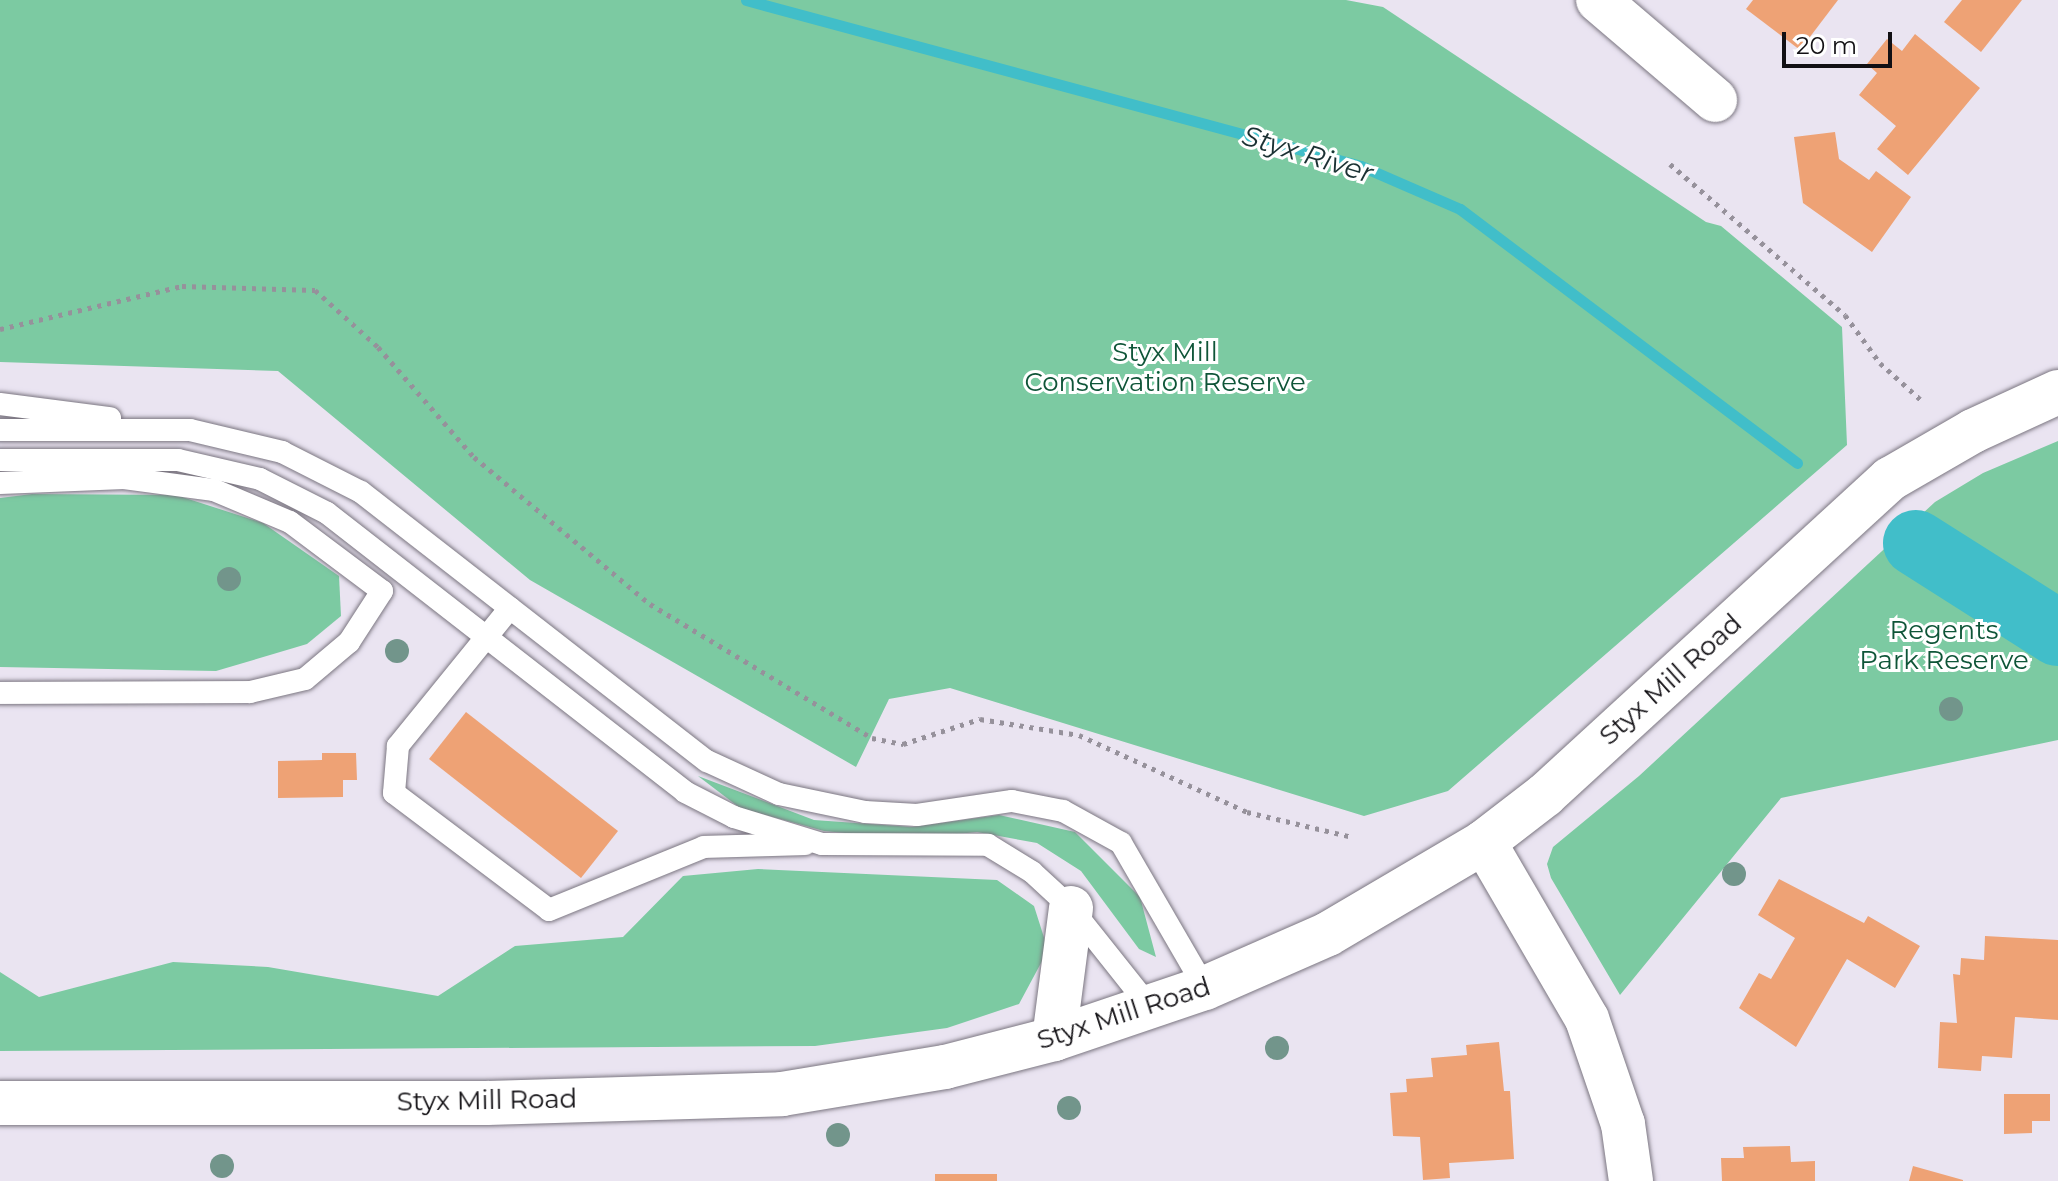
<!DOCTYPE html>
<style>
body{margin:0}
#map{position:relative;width:2058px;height:1181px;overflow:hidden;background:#eae4f1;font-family:Montserrat,sans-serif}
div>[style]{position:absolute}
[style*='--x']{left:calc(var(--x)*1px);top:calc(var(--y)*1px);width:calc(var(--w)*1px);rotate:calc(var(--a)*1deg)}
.green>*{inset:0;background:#7ccaa2}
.stream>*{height:11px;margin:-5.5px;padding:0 5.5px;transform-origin:5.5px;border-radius:5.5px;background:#41bec9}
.river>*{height:66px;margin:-33px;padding:0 33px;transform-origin:33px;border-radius:33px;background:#41bec9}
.building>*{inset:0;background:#eea275}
.path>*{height:5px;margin-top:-2.5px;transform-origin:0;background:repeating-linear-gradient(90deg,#96919b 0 4px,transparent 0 10px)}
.roads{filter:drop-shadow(0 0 2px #7b7681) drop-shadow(0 0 2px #7b7681)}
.service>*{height:22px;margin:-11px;padding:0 11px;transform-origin:11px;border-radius:11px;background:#fff}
.minor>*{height:44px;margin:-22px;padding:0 22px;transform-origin:22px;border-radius:22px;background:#fff}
.tertiary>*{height:44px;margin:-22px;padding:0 22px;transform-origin:22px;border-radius:22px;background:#fff}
.trees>*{width:24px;height:24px;margin:-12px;border-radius:50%;background:#72958b}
span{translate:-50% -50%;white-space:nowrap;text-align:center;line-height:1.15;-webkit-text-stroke:6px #fff;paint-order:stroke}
.park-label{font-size:26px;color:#0f5538}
.street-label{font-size:26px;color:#121014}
.water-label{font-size:28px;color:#1b3133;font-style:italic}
.scale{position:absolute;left:1782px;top:32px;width:110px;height:36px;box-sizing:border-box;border:4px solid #121014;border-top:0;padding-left:10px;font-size:24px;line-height:28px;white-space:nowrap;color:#121014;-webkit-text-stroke:6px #fff;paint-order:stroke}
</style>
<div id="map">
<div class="green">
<i style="clip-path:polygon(0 0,1346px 0,1383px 7px,1706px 222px,1721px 226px,1842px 327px,1847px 445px,1448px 791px,1364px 816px,950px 688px,889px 699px,856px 767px,530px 580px,278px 371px,0 362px)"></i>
<i style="clip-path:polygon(2058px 441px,2058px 740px,1781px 798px,1620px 995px,1551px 878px,1547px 864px,1553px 847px,1639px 776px,1935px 502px,1983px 473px)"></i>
<i style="clip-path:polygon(32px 494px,176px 495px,263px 523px,339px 576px,341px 616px,307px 644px,216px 671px,0 667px,0 498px)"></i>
<i style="clip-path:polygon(698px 776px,814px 820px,912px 827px,999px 815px,1075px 832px,1140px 897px,1156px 957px,1139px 949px,1081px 871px,1037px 843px,977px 832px,908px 839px,824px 831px,740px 808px)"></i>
<i style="clip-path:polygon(758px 869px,997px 880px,1034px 906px,1048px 950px,1019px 1004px,947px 1028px,815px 1046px,0 1051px,0 972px,39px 997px,173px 962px,268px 967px,438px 996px,515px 946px,623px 937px,683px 876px)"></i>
</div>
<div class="stream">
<i style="--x:746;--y:0;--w:637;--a:15.11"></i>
<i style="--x:1361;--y:166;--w:108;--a:23.5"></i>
<i style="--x:1460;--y:209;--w:422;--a:37"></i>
</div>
<div class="river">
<i style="--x:1916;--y:543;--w:168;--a:32.4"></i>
</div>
<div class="building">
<i style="clip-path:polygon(1753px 0,1838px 0,1800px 50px,1746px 9px)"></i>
<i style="clip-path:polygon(1962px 0,2022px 0,1981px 52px,1944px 22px)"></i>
<i style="clip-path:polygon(1915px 34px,1980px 88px,1908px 175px,1877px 149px,1896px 126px,1859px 95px,1877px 73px,1867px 64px,1887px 39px,1902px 51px)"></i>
<i style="clip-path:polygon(1835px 132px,1839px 159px,1869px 180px,1876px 171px,1911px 197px,1872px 252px,1803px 203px,1794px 137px)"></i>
<i style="clip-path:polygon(466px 712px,618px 831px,581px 878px,429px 759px)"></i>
<i style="clip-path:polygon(322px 753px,356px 753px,357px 780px,343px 780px,343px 797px,278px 798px,278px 761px,322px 760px)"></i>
<i style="clip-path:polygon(1779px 879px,1864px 923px,1868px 916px,1920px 946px,1895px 988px,1847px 959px,1796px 1047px,1739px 1008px,1759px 973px,1771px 979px,1795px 938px,1758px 915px)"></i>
<i style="clip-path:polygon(1985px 936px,2058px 940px,2058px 1020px,2015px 1017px,2012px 1058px,1982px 1056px,1981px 1071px,1938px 1068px,1940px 1022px,1957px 1023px,1953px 974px,1960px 975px,1961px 958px,1984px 960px)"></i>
<i style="clip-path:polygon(1499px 1042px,1504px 1091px,1510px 1091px,1514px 1159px,1449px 1163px,1450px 1178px,1423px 1180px,1420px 1137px,1393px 1136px,1390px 1093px,1407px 1092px,1406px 1079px,1433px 1077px,1431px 1058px,1467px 1055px,1466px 1045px)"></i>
<i style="clip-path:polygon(2004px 1094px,2050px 1094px,2050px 1121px,2032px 1121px,2032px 1133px,2004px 1134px)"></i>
<i style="clip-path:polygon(1790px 1146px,1791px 1162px,1815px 1161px,1815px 1181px,1722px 1181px,1721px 1158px,1744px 1158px,1743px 1147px)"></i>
<i style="clip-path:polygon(1913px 1166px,1963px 1180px,1963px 1181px,1909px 1181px)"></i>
<i style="clip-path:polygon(935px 1174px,997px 1174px,997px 1181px,935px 1181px)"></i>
</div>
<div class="path">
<i style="--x:1670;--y:164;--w:231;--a:40.8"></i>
<i style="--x:1845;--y:315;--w:59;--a:53.9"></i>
<i style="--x:1880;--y:363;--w:54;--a:42"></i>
<i style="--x:0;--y:329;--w:187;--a:-13.3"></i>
<i style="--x:182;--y:286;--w:133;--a:1.7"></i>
<i style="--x:315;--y:290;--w:85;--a:42.1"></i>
<i style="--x:378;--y:347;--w:146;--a:48.9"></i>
<i style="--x:474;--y:457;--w:229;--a:39.9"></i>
<i style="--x:650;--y:604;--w:259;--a:31.1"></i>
<i style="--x:872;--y:738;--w:32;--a:11"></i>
<i style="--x:903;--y:744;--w:81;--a:-18"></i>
<i style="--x:980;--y:719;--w:100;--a:9.2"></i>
<i style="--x:1079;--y:735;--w:185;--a:24.6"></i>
<i style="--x:1247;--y:812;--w:109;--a:13.3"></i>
</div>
<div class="roads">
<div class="service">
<i style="--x:0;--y:404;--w:111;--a:7.3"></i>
<i style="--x:0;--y:430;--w:190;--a:0"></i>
<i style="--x:190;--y:430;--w:95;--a:13.4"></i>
<i style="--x:282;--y:452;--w:89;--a:26.9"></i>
<i style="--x:361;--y:492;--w:438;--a:37.9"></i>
<i style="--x:707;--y:761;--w:79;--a:24.6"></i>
<i style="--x:779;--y:794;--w:88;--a:11.8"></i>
<i style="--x:865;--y:812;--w:52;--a:3.3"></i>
<i style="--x:917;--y:815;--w:96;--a:-8.4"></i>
<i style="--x:1012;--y:801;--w:52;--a:11.1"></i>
<i style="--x:1063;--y:811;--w:66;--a:28.9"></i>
<i style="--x:1121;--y:843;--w:168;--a:59.9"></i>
<i style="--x:0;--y:460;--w:178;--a:0"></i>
<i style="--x:178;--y:460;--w:84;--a:13"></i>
<i style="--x:260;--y:479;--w:75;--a:26.9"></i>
<i style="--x:327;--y:513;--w:454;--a:37.9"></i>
<i style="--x:685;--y:792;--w:55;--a:27"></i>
<i style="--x:734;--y:817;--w:92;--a:17.1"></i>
<i style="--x:822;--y:844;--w:166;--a:0.3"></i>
<i style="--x:988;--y:845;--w:52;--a:31.5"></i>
<i style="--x:1032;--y:872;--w:53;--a:42.7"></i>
<i style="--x:1071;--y:908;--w:125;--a:51.5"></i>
<i style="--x:0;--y:483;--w:124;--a:-2.3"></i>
<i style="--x:124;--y:478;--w:91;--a:7.6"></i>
<i style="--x:214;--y:490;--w:82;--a:22.8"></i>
<i style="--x:290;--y:522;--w:115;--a:36.9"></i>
<i style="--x:382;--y:591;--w:61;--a:122.9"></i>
<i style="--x:349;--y:642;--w:57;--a:139.9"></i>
<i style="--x:305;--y:679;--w:57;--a:166.7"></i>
<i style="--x:250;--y:692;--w:250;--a:179.8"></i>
<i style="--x:510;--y:608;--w:178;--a:129.1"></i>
<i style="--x:398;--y:746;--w:47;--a:94.9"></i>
<i style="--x:394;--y:793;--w:194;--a:37"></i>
<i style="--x:549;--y:910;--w:167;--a:-22.1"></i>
<i style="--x:704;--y:847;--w:101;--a:-1.7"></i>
</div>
<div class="minor">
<i style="--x:1598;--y:0;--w:154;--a:40.5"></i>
<i style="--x:1484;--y:842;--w:205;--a:59.8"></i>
<i style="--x:1587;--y:1019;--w:111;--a:71.1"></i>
<i style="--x:1623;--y:1124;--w:58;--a:82"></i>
</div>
<div class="tertiary">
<i style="--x:1054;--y:1039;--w:132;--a:-82.6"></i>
<i style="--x:0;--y:1103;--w:486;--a:0"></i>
<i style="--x:486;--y:1103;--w:296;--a:-1.7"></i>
<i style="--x:782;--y:1094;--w:165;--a:-9.4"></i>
<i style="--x:945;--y:1067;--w:113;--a:-14.4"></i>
<i style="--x:1054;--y:1039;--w:159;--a:-18.7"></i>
<i style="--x:1205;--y:988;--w:134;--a:-23.7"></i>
<i style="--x:1328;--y:934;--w:181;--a:-30.5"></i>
<i style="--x:1484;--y:842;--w:77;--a:-37.6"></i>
<i style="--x:1545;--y:795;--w:468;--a:-42.5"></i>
<i style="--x:1890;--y:479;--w:96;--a:-30"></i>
<i style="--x:1973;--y:431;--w:94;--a:-24.6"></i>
</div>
</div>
<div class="trees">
<i style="left:229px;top:579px"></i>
<i style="left:397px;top:651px"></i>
<i style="left:1951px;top:709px"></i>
<i style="left:1734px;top:874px"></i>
<i style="left:1277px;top:1048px"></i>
<i style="left:1069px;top:1108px"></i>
<i style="left:838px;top:1135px"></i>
<i style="left:222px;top:1166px"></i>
</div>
<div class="park-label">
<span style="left:1165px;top:368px">Styx Mill<br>Conservation Reserve</span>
<span style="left:1944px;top:646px">Regents<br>Park Reserve</span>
</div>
<div class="street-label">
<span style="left:1671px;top:680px;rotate:-42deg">Styx Mill Road</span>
<span style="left:1124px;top:1014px;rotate:-18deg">Styx Mill Road</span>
<span style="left:487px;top:1101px;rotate:-1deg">Styx Mill Road</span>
</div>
<div class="water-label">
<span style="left:1308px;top:154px;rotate:17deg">Styx River</span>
</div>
<div class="scale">20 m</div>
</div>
